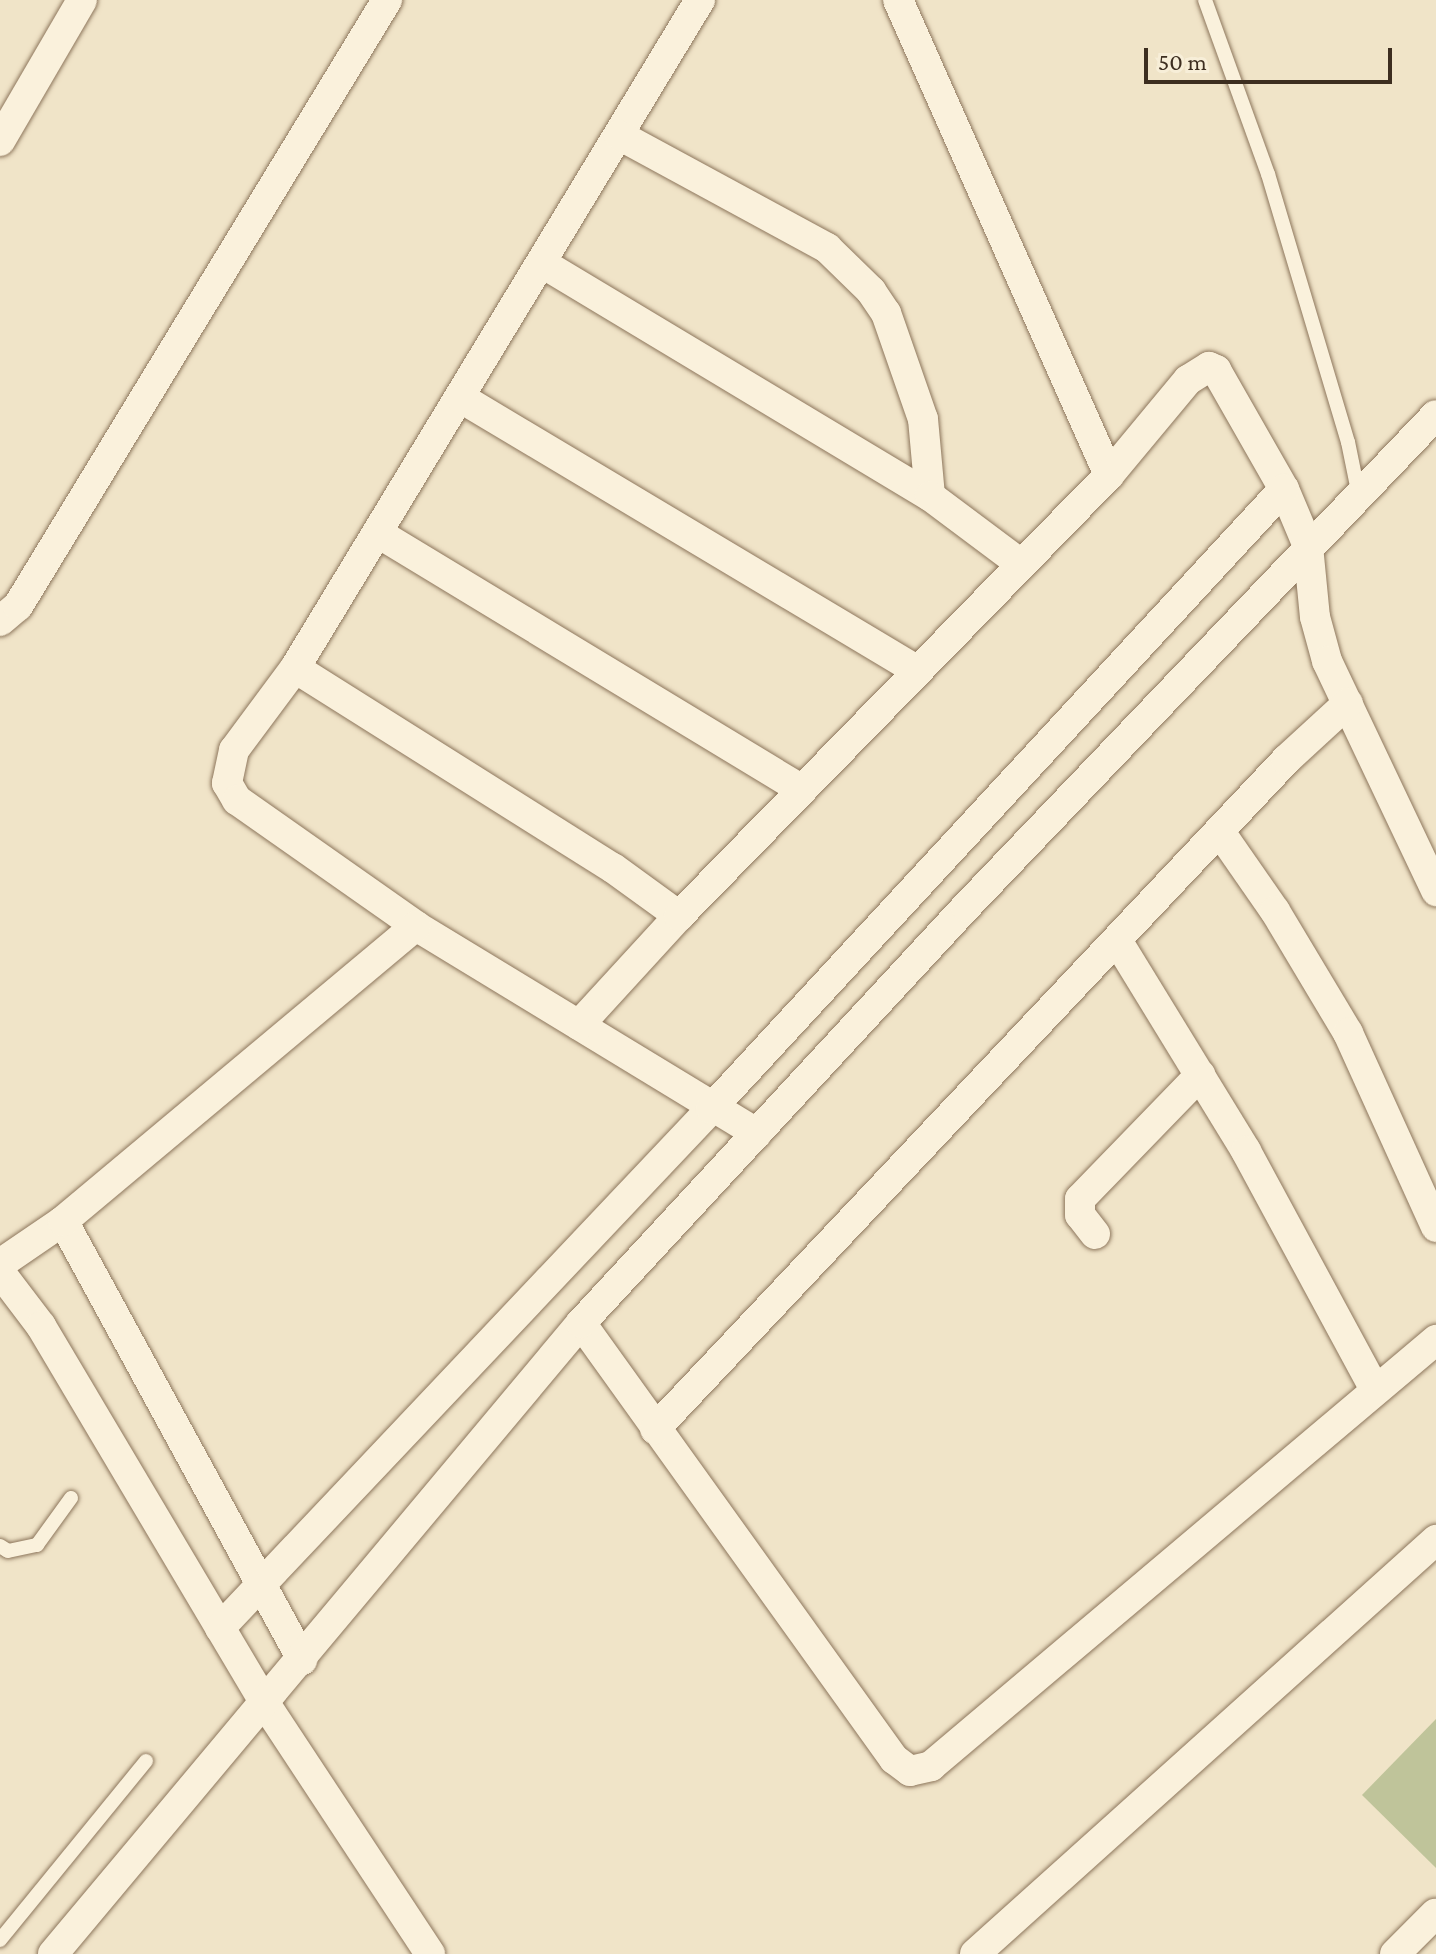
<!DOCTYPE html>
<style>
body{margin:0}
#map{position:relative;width:1436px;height:1954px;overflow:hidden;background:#f0e4c8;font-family:"Crimson Pro",serif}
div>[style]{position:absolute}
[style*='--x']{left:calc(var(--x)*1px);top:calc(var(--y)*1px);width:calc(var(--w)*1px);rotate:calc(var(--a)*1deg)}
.cemetery>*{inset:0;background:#bfc49a}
.roads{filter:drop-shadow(0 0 2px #8d765c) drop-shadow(0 0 2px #8d765c)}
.service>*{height:14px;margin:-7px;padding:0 7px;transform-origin:7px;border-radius:7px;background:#faf1dc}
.minor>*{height:30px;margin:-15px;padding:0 15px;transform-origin:15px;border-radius:15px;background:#faf1dc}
span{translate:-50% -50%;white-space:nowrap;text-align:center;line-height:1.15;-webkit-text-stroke:8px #f7eed8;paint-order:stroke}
.scale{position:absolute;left:1144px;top:48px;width:248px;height:36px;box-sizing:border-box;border:4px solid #3d2e20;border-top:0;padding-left:10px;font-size:24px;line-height:28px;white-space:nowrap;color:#3d2e20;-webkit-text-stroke:6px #f7eed8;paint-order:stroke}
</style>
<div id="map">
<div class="cemetery">
<i style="clip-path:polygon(1436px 1719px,1436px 1868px,1362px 1795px)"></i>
</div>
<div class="roads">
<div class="service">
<i style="--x:1205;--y:0;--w:185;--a:70.1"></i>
<i style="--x:1268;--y:174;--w:280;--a:73.4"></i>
<i style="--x:1348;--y:442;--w:55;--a:78.5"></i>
<i style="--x:0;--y:1546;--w:9;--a:32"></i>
<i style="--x:8;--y:1551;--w:30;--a:-12"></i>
<i style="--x:37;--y:1545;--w:58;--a:-54.1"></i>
<i style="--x:0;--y:1940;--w:231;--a:-50.8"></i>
</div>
<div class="minor">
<i style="--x:700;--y:0;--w:781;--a:121.23"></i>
<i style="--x:295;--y:668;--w:102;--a:126.6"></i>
<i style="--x:234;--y:750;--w:34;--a:102"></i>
<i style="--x:227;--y:783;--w:20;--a:60"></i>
<i style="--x:237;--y:800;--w:219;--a:35.1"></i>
<i style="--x:416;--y:926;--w:399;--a:31.3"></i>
<i style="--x:898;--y:0;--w:520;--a:66.05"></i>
<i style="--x:619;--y:135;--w:237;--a:28.5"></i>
<i style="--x:827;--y:248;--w:62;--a:44.3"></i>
<i style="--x:871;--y:291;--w:27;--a:56"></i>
<i style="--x:886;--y:313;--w:112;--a:70.8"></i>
<i style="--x:923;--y:419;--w:77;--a:84.8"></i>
<i style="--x:0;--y:141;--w:163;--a:-59.8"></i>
<i style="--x:542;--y:263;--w:453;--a:31"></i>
<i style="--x:930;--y:496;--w:114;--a:36.8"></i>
<i style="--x:461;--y:398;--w:532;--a:30.85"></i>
<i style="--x:378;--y:533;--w:496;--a:31.2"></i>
<i style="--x:0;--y:621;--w:23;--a:-40"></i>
<i style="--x:18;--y:606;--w:710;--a:-58.66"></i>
<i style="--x:295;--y:668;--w:376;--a:32.2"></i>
<i style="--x:613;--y:868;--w:82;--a:36"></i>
<i style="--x:1220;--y:832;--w:96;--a:55.2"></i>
<i style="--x:1275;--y:911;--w:142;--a:59.1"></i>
<i style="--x:1348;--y:1033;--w:213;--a:65.6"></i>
<i style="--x:1118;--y:942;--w:245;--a:58.5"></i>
<i style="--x:1246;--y:1151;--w:269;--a:61.6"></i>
<i style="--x:579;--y:1025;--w:148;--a:-47.5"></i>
<i style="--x:679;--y:916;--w:616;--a:-45.72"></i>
<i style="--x:1109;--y:475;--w:124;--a:-50.3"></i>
<i style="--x:1188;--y:380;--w:25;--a:-32"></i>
<i style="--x:1209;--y:367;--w:8;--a:23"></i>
<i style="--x:1216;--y:370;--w:137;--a:60.3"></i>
<i style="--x:1284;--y:489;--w:62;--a:67.2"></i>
<i style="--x:1308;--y:546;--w:71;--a:84.4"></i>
<i style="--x:1315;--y:617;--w:46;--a:74.7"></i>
<i style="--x:1327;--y:661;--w:255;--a:64.6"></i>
<i style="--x:63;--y:1221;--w:500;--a:61.4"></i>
<i style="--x:1095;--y:1234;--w:24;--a:-128"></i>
<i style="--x:1080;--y:1215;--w:16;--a:-90"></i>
<i style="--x:1080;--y:1199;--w:173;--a:-45.9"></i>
<i style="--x:0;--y:1264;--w:76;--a:-34.3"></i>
<i style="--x:63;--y:1221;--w:460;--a:-39.9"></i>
<i style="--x:0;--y:1272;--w:68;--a:52.8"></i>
<i style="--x:41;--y:1326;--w:441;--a:59.3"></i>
<i style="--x:266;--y:1705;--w:298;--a:56.6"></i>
<i style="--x:581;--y:1323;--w:537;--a:54.33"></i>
<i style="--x:894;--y:1759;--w:20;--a:37"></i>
<i style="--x:910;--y:1771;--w:22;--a:-13"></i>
<i style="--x:931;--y:1766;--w:661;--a:-40.15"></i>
<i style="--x:655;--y:1429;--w:920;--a:-46.67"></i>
<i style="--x:1286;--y:760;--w:84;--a:-42.6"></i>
<i style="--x:220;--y:1628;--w:714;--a:-46.59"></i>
<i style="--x:711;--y:1109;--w:844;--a:-47.26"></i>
<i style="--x:53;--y:1954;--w:823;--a:-50.08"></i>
<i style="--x:581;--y:1323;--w:567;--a:-47.22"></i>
<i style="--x:966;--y:907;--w:680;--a:-46.31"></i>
<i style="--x:975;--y:1954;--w:620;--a:-41.93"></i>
<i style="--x:1395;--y:1954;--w:57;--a:-45"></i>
</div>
</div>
<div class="scale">50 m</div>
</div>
